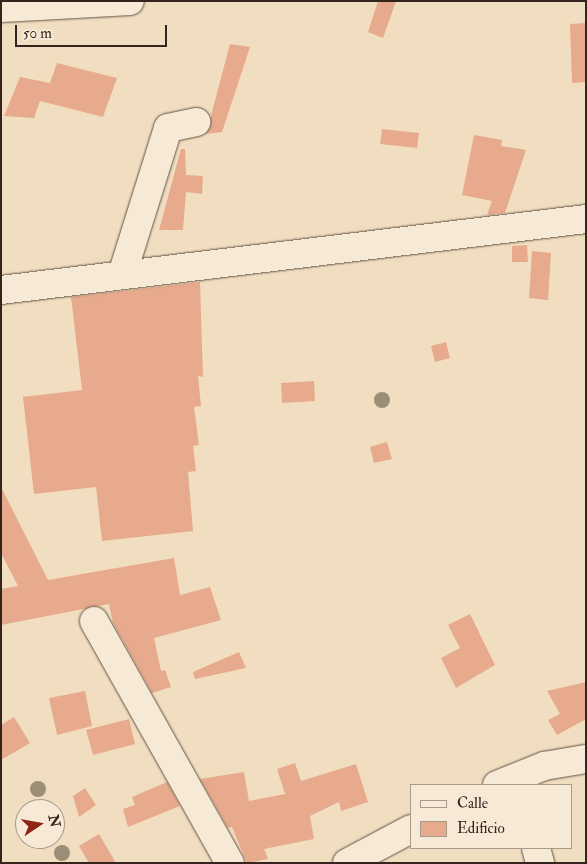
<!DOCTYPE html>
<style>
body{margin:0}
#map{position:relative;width:587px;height:864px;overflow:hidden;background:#f1dec0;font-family:"IM FELL Double Pica",serif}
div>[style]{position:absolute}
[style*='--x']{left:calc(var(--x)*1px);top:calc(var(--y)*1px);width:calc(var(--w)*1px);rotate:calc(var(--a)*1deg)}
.building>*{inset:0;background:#e7aa8c}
.roads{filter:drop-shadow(0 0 1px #645246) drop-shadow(0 0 1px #645246)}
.minor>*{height:28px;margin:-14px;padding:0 14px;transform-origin:14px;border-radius:14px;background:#f6ead6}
.trees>*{width:16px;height:16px;margin:-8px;border-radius:50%;background:#9b8e77}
span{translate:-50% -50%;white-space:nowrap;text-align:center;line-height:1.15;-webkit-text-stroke:4px #f6ead6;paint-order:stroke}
.frame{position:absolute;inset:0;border:2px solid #35241d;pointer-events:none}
.legend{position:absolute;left:410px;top:784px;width:162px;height:65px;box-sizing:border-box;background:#f6ead6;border:1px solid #a99b8c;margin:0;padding:6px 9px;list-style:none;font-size:15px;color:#35241d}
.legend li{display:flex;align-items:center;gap:10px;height:25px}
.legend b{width:25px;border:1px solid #a99b8c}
.north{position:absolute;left:15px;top:799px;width:50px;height:50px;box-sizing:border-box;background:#f6ead6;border:1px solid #a99b8c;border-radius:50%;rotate:78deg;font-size:14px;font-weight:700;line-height:20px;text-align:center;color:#35241d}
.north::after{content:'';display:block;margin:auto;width:18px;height:22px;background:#8f2418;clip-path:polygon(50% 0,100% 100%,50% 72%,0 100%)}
.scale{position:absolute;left:15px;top:25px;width:152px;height:22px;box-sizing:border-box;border:2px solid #35241d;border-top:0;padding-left:6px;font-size:15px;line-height:18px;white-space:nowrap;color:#35241d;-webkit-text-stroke:4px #f6ead6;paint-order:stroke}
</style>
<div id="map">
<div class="building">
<i style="clip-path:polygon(378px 1px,396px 1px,383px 38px,368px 32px)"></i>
<i style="clip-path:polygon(586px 23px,586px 82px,572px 83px,570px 24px)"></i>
<i style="clip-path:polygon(230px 44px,250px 47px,222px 132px,206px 134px)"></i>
<i style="clip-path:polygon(57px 63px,117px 78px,103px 117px,40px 101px,34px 118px,4px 116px,20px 77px,50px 83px)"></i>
<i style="clip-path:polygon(382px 129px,419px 133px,417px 148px,380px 144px)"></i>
<i style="clip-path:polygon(474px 135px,502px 140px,501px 146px,526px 150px,505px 213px,487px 215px,492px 201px,462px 195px)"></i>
<i style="clip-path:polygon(181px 149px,185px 149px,186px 175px,203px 176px,202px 194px,186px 192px,183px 230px,159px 230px)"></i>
<i style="clip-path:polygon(527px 245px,528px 262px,512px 262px,512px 246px)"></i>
<i style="clip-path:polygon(532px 251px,551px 253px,548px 300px,529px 298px)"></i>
<i style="clip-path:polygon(200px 282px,203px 377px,198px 376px,201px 406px,194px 407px,199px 445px,193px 446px,196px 471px,188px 472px,193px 531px,102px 541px,96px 487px,34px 494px,23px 397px,82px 390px,71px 297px)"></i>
<i style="clip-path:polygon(446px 342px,450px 358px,435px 362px,431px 346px)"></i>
<i style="clip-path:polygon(314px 381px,315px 401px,282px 403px,281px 383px)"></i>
<i style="clip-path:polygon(387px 442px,392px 459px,374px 463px,370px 447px)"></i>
<i style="clip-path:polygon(1px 487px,48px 580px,174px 558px,180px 595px,210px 587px,221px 620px,154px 638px,161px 671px,165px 670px,171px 687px,152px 693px,113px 623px,109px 604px,1px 625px,1px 589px,18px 586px,1px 553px)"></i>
<i style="clip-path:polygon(470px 614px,495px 665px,456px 688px,441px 658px,460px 648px,448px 625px)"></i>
<i style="clip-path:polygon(239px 652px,246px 668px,195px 679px,193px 672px)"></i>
<i style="clip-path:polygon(586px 682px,586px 719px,557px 735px,548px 720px,560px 714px,547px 691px)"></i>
<i style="clip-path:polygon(85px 691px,92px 726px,57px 735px,49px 698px)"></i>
<i style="clip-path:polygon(14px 717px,30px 743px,1px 760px,1px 725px)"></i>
<i style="clip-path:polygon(129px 719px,135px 744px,93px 755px,86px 730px)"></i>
<i style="clip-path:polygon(295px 763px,301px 781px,356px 764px,368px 802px,341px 811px,339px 802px,310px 816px,314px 839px,264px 849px,268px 859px,247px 863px,232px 827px,228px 828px,200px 779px,244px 772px,249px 801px,285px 794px,277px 769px)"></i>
<i style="clip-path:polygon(167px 782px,180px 806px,128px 827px,123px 809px,135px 805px,132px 797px)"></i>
<i style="clip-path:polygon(85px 788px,96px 805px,79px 817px,73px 796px)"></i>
<i style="clip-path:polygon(99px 834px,116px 863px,89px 863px,79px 846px)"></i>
</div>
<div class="roads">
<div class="minor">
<i style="--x:1;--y:8;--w:129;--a:-3.1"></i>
<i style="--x:122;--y:275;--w:154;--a:-72.6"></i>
<i style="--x:168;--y:128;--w:29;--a:-12"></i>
<i style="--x:1;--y:290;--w:589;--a:-6.92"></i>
<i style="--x:94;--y:621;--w:278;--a:60.7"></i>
<i style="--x:497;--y:785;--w:51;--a:-22"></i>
<i style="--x:544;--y:766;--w:43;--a:-9.5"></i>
<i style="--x:536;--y:848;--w:16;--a:75"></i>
<i style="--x:347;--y:863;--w:72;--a:-28"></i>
</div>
</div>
<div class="trees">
<i style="left:382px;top:400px"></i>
<i style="left:38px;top:789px"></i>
<i style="left:62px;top:853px"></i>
</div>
<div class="frame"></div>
<ul class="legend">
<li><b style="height:6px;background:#f6ead6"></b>Calle</li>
<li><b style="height:14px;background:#e7aa8c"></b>Edificio</li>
</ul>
<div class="north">N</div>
<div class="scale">50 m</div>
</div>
